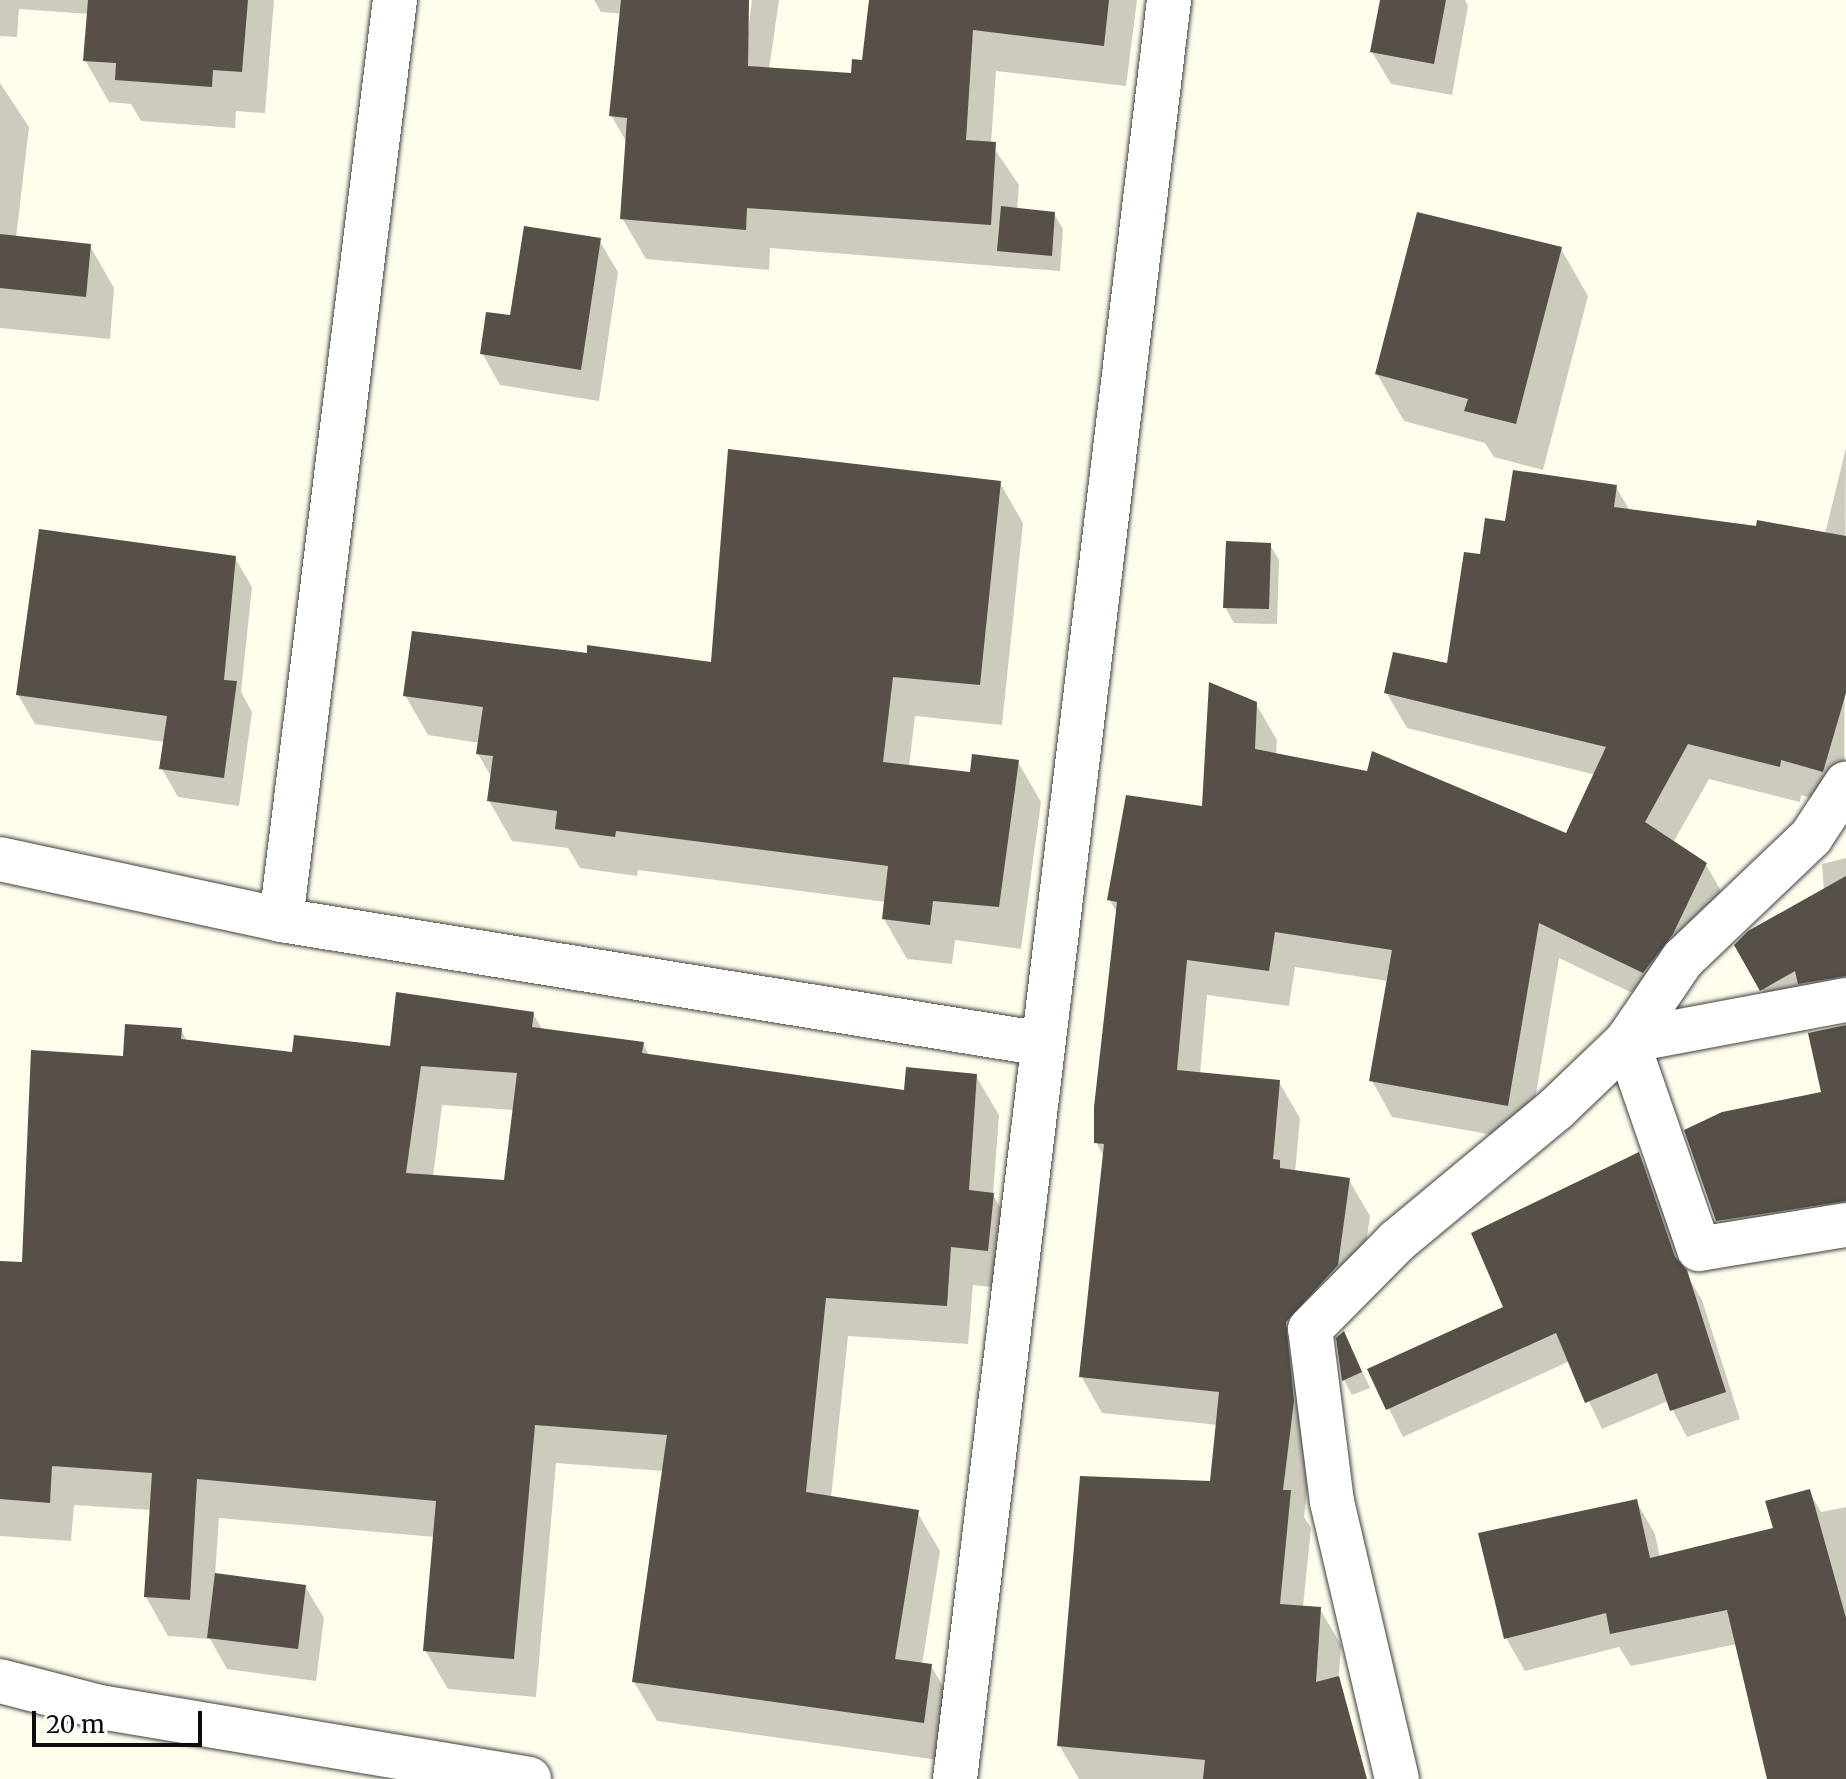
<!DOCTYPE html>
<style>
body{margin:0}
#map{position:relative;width:1846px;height:1779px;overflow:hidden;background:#fffeed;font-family:Merriweather,serif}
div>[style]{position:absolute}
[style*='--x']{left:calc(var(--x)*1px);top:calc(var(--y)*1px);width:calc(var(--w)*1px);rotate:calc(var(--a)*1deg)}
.shadow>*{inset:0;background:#0003}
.building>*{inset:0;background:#565049}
.roads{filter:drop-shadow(0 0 2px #404040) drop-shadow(0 0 2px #404040)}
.minor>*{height:44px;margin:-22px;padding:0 22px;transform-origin:22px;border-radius:22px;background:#fff}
span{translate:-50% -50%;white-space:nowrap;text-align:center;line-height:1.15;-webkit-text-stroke:8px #fff;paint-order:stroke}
.scale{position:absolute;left:32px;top:1711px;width:170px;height:36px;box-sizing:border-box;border:4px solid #0d0d0d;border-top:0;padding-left:10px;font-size:24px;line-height:28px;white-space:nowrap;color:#0d0d0d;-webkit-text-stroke:6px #fff;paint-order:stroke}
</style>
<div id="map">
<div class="shadow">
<i style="clip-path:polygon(0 0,274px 0,265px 113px,236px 111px,235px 128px,141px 121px,131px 104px,109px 102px,85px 60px,89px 14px,19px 9px,17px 37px,0 36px)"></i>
<i style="clip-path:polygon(594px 0,748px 0,746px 48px,752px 0,779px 0,769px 69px,853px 75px,864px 62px,871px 0,1137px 0,1126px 86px,996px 71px,991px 144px,1019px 185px,1017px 210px,1054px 214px,1063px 229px,1060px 271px,770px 248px,769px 270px,646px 259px,622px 218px,627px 143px,611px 115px,637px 15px,601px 12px)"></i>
<i style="clip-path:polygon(1382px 0,1465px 0,1468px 6px,1452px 95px,1391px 84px,1372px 52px)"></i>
<i style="clip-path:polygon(0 83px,29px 127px,16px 238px,90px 246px,114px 288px,110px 339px,0 328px)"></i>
<i style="clip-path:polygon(1490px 229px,1561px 249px,1588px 296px,1543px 470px,1494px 457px,1485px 443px,1404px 421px,1377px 374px)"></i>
<i style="clip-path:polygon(599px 240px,618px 272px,599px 401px,500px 385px,482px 353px,511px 318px)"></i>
<i style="clip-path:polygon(1846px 448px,1844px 807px,1801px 795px,1800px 802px,1709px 779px,1673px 843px,1706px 865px,1727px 901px,1664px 1008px,1559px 958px,1528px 1141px,1392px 1117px,1372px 1081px,1388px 981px,1295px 967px,1289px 1006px,1207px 995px,1200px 1074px,1279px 1082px,1300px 1118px,1295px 1173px,1349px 1180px,1370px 1216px,1358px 1301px,1312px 1348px,1314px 1439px,1304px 1517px,1311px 1528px,1303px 1607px,1320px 1609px,1341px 1645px,1331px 1779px,1079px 1779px,1059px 1745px,1211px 1484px,1218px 1425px,1102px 1413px,1081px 1376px,1104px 1157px,1096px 1142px,1118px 914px,1109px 899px,1204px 808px,1256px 704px,1277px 740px,1276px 755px,1567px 836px,1596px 775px,1407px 728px,1386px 692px,1448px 665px,1481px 556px,1507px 524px,1616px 487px,1630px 511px,1825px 534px)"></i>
<i style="clip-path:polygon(1000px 483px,1023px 523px,1002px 725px,915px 716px,909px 767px,972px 774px,1018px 762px,1041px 802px,1021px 949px,955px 940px,952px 964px,907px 959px,884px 919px,886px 902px,638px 870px,637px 876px,580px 868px,568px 848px,512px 841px,489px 801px,492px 778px,478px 754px,480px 743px,428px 735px,405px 695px,588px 656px,713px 664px)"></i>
<i style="clip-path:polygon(1270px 545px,1279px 560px,1277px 624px,1234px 623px,1225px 607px)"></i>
<i style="clip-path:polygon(235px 558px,252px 587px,241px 692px,252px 712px,239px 806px,178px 797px,162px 769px,165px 742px,35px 724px,18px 695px)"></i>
<i style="clip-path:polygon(1846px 858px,1846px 1011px,1780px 1021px,1737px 946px,1824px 891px,1822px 864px)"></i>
<i style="clip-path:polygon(evenodd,533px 1014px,543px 1030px,643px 1043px,650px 1057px,906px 1092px,976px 1076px,999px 1115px,993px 1195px,1016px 1234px,1010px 1289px,973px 1285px,968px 1344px,848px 1336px,831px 1498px,917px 1512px,940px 1551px,922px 1665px,931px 1666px,954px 1705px,946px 1761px,657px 1721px,634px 1682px,664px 1471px,556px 1463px,536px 1697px,448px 1689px,425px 1650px,435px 1537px,219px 1518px,215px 1575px,305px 1586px,324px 1618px,316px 1681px,227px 1669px,210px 1639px,168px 1636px,146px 1597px,151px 1510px,74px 1505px,71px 1541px,0 1536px,0 1263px,24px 1265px,124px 1058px,181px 1030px,187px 1041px,294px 1054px,391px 1049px,533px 1014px,442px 1105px,514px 1110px,506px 1182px,433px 1177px,442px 1105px)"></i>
<i style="clip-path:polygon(1846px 1027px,1846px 1234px,1736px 1252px,1718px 1220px,1823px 1094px)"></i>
<i style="clip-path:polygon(1638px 1154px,1654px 1181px,1684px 1270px,1702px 1300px,1740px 1419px,1687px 1437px,1668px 1401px,1602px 1429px,1570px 1361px,1403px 1437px,1370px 1370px,1506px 1308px)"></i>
<i style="clip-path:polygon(1352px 1349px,1370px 1388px,1352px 1395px,1344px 1380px)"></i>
<i style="clip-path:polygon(1809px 1491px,1821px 1512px,1846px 1507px,1846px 1779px,1769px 1779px,1737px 1644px,1631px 1666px,1619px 1647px,1525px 1671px,1506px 1638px,1636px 1501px,1655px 1534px,1660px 1558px,1775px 1530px)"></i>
</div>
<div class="building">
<i style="clip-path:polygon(88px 0,248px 0,242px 72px,213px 70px,212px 87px,115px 80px,116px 63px,83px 61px)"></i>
<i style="clip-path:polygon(621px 0,749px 0,748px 66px,851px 73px,852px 59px,862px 60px,869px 0,1109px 0,1104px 46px,973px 30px,966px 140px,996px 142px,991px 225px,747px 208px,746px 230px,620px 219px,627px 118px,609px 116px)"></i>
<i style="clip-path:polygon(1380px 0,1446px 0,1434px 64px,1370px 52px)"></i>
<i style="clip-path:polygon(1001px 206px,1055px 212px,1052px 256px,997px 251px)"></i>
<i style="clip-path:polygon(1417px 212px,1562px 247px,1516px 424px,1464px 411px,1468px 399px,1375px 374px)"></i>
<i style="clip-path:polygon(524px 226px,601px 238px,581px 370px,480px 354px,486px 312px,510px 315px)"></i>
<i style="clip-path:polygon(0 234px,91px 244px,86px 297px,0 288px)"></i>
<i style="clip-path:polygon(728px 449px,1001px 481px,980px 685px,893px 677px,883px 762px,970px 772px,972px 754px,1019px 760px,999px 907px,933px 901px,930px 925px,882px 919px,888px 866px,616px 831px,615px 837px,555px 829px,557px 811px,487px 801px,493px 756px,476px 754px,483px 707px,403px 696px,412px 631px,587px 653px,587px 645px,711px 662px)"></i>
<i style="clip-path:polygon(1513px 470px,1617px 485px,1614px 507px,1756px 526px,1757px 520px,1846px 536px,1846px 693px,1823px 772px,1781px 760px,1780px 767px,1688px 744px,1645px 822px,1707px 863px,1673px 934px,1643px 973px,1539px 923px,1508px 1106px,1369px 1081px,1392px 950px,1275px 932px,1269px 971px,1187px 960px,1177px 1070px,1280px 1080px,1273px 1159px,1280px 1160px,1280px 1168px,1350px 1178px,1338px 1265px,1286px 1322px,1294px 1401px,1283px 1490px,1291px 1490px,1280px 1604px,1321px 1607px,1316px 1682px,1339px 1676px,1367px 1779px,1203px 1779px,1205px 1760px,1057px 1746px,1080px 1476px,1210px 1481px,1219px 1392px,1079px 1377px,1104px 1144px,1094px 1143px,1094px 1107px,1117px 902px,1107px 900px,1126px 795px,1202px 806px,1209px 682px,1257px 702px,1255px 749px,1367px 771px,1372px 751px,1566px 833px,1606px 747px,1384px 693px,1393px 652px,1447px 663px,1464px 552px,1480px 554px,1485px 518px,1505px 521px)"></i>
<i style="clip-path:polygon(39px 529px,236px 556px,224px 680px,237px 681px,224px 778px,159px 769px,167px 716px,16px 695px)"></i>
<i style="clip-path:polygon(1226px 541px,1271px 543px,1269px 609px,1223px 608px)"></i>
<i style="clip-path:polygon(1846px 876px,1846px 976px,1798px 984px,1795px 971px,1760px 991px,1734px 945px,1748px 931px)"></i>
<i style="clip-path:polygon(evenodd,396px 992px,534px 1012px,532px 1027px,644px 1042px,642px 1053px,904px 1090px,906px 1067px,977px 1074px,969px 1190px,994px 1193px,988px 1251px,951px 1247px,947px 1306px,826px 1298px,806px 1492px,919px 1510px,895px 1659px,932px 1664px,924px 1723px,632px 1682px,667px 1435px,535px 1425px,514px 1659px,423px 1651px,436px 1501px,197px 1479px,190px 1600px,144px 1597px,152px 1473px,52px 1466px,50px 1503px,0 1499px,0 1261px,22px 1262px,31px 1050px,123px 1056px,125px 1024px,182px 1028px,181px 1039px,292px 1052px,294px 1035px,390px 1046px,396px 992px,421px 1066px,517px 1073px,504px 1180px,406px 1173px,421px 1066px)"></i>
<i style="clip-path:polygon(1846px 1025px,1846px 1201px,1716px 1221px,1684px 1130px,1722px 1112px,1821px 1092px,1808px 1033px)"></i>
<i style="clip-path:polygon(1639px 1152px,1675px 1257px,1687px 1270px,1726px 1392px,1670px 1411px,1657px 1373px,1585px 1403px,1556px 1333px,1386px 1410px,1367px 1369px,1503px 1307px,1471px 1233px)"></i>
<i style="clip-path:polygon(1344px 1331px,1362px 1372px,1342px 1381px,1336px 1338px)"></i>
<i style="clip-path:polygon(1810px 1489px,1846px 1618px,1846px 1779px,1767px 1779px,1727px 1610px,1610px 1634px,1606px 1613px,1504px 1639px,1478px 1533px,1637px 1499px,1650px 1558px,1773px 1528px,1765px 1501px)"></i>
<i style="clip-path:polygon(215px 1573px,306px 1585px,298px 1649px,207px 1638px)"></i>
</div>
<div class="roads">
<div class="minor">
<i style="--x:0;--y:859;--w:288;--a:12.2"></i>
<i style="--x:281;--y:920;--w:772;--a:9.24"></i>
<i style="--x:281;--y:920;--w:927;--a:-82.94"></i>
<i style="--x:1846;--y:1000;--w:223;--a:169.4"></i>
<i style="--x:1627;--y:1041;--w:220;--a:70.9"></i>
<i style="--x:1699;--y:1249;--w:149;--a:-9.3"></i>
<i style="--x:0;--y:1681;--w:103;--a:14.6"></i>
<i style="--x:100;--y:1707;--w:435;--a:9.5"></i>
<i style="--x:955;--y:1779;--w:1792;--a:-83.14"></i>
<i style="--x:1397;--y:1779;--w:285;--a:-103.2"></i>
<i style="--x:1332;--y:1502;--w:174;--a:-97.2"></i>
<i style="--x:1310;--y:1329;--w:124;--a:-45.3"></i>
<i style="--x:1397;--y:1241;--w:205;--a:-39.7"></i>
<i style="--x:1555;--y:1110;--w:100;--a:-43.8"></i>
<i style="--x:1627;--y:1041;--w:99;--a:-55.7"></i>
<i style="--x:1683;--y:959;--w:177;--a:-43.6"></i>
<i style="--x:1811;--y:837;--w:64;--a:-56.6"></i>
</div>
</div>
<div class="scale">20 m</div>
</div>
